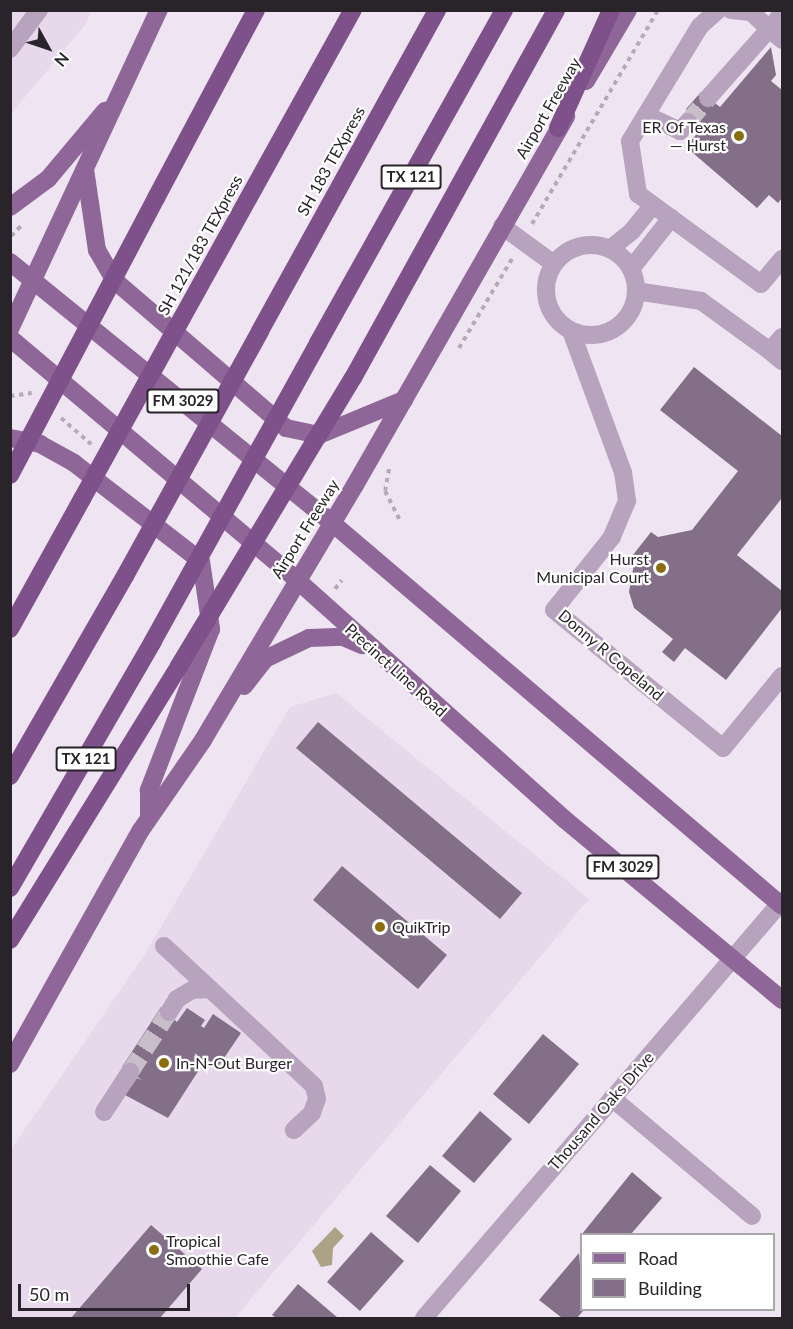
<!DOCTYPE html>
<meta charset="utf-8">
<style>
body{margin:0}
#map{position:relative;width:793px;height:1329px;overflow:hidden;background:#efe5f2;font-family:Lato,sans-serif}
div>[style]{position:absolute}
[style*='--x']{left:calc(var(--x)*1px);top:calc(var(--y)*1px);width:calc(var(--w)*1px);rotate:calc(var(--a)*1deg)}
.built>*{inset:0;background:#e7d8eb}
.water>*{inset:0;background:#aca285}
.building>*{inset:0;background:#837088}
.minor-tunnel>*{height:18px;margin-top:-9px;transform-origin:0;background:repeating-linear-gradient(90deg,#c7beca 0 18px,transparent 0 27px)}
.path>*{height:4px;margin-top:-2px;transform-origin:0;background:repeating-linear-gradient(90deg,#b3abb5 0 4.5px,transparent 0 9px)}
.minor>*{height:18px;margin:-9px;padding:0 9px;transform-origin:9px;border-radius:9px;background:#b8a3be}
.minor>.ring{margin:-9px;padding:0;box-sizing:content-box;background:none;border:18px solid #b8a3be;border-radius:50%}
.major>*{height:18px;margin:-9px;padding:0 9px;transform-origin:9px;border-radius:9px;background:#8e6798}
.highway>*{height:18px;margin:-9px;padding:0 9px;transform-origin:9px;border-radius:9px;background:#7e518a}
.highway-bridge>*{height:18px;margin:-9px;padding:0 9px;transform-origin:9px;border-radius:9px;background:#7e518a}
.dots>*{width:16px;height:16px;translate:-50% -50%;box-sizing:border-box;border:3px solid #fff;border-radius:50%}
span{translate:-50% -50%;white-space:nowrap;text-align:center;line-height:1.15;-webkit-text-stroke:4.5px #fff;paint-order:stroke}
.shield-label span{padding:2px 4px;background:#fff;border:2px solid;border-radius:4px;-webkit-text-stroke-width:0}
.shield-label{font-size:15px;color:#282429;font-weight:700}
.street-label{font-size:16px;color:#282429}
.poi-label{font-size:16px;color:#282429}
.right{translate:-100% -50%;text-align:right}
.left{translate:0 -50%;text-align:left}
.frame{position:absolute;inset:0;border:12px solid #282429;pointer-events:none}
.legend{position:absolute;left:580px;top:1233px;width:195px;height:78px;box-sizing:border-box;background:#fff;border:2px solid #a9a7a9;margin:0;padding:8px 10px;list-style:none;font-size:18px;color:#282429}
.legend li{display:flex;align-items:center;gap:12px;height:30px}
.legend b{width:30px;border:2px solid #a9a7a9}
.north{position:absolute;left:18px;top:18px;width:60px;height:60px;-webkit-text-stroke:4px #fff;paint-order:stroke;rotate:130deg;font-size:16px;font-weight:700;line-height:24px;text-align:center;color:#282429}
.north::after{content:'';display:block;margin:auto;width:21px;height:27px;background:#282429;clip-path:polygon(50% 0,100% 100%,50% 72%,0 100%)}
.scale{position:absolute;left:18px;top:1284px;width:172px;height:27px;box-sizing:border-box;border:3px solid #282429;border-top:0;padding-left:8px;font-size:18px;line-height:21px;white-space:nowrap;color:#282429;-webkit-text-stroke:4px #fff;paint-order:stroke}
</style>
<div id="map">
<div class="built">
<i style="clip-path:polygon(11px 11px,91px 11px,85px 25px,11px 114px)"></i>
<i style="clip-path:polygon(336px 693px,589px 899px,235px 1318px,11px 1318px,10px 1151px,145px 954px,290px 707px)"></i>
</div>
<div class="water">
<i style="clip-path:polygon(335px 1227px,344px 1236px,333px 1248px,332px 1265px,321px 1267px,312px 1251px)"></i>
</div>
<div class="building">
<i style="clip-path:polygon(771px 47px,776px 75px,771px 81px,782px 90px,782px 198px,778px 203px,769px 195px,757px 208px,686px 147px,704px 125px,686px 109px,701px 92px,720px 107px)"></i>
<i style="clip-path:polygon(694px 367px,782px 436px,782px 498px,737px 555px,782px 591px,782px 608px,726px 680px,685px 648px,674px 662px,662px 652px,673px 639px,634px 608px,629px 592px,634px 564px,629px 560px,651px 532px,658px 537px,692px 530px,738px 471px,660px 410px)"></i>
<i style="clip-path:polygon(318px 722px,522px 893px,500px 919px,296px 748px)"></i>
<i style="clip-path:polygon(342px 866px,447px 955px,418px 989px,313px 900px)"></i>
<i style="clip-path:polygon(161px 1007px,177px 1022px,187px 1008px,205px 1020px,201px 1026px,204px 1028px,213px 1014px,241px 1033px,218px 1067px,206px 1059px,168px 1118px,125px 1095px,137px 1078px,142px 1080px,122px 1067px)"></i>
<i style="clip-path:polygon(543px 1034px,579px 1064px,529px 1124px,493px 1094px)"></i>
<i style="clip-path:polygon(480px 1111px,512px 1139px,474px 1183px,442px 1156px)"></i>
<i style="clip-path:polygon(430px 1165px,461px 1191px,418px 1243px,386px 1216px)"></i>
<i style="clip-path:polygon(632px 1172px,662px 1198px,631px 1234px,582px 1234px)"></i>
<i style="clip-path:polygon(151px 1225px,202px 1269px,160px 1318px,71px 1318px)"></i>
<i style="clip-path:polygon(371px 1232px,404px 1261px,360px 1311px,327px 1282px)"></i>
<i style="clip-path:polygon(579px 1253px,584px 1310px,577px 1318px,562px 1318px,539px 1300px)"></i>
<i style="clip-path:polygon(298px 1284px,338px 1318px,276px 1318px,272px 1315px)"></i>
</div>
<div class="minor-tunnel">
<i style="--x:688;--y:122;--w:31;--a:-50"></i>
<i style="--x:130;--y:1072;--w:72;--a:-57"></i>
</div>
<div class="path">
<i style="--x:532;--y:224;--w:248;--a:-59.5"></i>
<i style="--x:11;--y:236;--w:14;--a:-45"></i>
<i style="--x:459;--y:348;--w:106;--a:-59.3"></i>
<i style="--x:10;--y:396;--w:22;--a:-8"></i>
<i style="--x:61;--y:418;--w:40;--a:41"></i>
<i style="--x:389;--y:469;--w:22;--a:100"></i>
<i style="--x:385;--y:491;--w:33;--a:63"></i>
<i style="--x:335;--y:589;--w:11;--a:-52"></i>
</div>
<div class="minor">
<i style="--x:718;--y:10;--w:24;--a:138"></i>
<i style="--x:700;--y:26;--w:135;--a:121.3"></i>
<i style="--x:630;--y:141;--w:54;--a:81.4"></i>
<i style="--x:638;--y:194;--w:152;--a:36.2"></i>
<i style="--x:761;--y:284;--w:33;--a:-50"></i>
<i style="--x:731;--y:10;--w:20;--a:6"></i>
<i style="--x:751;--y:12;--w:25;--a:43"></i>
<i style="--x:769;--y:29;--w:20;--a:-49"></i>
<i style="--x:10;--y:49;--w:49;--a:-53.4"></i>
<i style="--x:708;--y:98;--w:92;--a:-48.5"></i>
<i style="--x:769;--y:29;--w:17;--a:40"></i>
<i style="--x:646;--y:115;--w:38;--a:25"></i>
<i style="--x:680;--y:131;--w:12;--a:-48"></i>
<i style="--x:502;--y:226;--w:64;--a:36.2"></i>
<i class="ring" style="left:546px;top:245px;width:72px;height:72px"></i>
<i style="--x:610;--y:249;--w:28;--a:-39"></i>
<i style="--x:632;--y:231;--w:33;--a:-51"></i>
<i style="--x:631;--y:269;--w:65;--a:-51.9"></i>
<i style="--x:636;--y:291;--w:66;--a:8.7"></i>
<i style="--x:701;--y:301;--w:85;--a:35.9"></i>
<i style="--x:571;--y:331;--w:150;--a:69.8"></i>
<i style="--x:623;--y:472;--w:29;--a:82"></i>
<i style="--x:627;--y:501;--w:39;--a:113"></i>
<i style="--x:612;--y:537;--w:93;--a:128.5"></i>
<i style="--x:554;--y:610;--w:218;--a:39.2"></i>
<i style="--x:723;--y:748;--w:93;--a:-50.7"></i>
<i style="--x:782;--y:337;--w:18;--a:131"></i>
<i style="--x:770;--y:351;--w:16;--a:40"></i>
<i style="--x:164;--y:946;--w:205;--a:43"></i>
<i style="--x:314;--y:1086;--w:13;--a:77"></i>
<i style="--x:317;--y:1099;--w:15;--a:110"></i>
<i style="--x:312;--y:1113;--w:25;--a:137"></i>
<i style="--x:169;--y:1012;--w:15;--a:-58"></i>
<i style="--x:177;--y:999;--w:17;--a:-31"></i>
<i style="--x:192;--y:990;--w:18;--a:-3"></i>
<i style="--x:612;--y:1098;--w:183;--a:40.1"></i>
<i style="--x:104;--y:1112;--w:48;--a:-57"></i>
<i style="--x:424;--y:1318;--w:550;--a:-49.35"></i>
</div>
<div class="major">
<i style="--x:586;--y:81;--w:82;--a:-59.4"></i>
<i style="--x:85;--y:169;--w:82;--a:81.6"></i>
<i style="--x:97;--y:250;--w:34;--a:60"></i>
<i style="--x:114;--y:280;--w:227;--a:40.7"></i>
<i style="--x:286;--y:428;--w:34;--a:12"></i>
<i style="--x:319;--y:435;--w:92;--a:-22.4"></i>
<i style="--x:10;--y:207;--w:47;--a:-36.4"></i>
<i style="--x:48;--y:179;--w:89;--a:-50"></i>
<i style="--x:10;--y:262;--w:413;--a:39"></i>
<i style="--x:331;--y:522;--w:592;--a:40.41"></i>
<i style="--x:10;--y:329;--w:352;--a:-65"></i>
<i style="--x:10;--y:338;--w:375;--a:40.1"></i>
<i style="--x:297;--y:580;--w:357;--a:41.8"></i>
<i style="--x:563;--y:818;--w:285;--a:39.7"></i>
<i style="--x:10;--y:438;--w:31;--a:11"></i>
<i style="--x:40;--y:444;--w:39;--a:29"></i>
<i style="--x:74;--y:463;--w:160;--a:37.7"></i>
<i style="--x:201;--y:561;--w:69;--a:81.6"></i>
<i style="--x:211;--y:629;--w:173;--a:111.1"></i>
<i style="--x:149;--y:790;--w:27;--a:90"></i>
<i style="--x:244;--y:686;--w:34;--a:-52"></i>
<i style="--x:265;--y:659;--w:49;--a:-25.5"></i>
<i style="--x:309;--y:638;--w:34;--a:-2"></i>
<i style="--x:343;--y:637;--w:21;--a:23"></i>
<i style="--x:10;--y:1064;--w:268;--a:-60.8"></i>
<i style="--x:141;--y:830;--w:109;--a:-55.4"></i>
<i style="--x:203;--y:740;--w:297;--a:-59.2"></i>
<i style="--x:355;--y:485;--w:425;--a:-60.2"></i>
</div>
<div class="highway">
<i style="--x:558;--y:128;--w:129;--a:-65.8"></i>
<i style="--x:156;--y:198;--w:213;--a:-62"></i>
<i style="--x:182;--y:318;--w:352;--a:-61"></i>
<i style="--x:260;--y:331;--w:367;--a:-61.1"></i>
<i style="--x:318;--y:343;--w:381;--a:-60.8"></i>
<i style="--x:353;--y:378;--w:420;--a:-61.1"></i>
<i style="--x:10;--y:629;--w:149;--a:-61"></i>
<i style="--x:10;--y:776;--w:231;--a:-60.1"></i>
<i style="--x:10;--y:888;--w:285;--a:-59.9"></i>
<i style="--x:10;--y:940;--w:322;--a:-58.3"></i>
</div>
<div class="highway-bridge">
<i style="--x:10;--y:475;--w:313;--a:-62.2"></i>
<i style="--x:82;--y:499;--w:207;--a:-61.1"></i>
<i style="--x:125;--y:576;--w:280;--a:-61.1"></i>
<i style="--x:153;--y:641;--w:341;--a:-61"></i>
<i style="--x:179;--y:666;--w:336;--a:-58.9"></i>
</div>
<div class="dots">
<i style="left:739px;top:136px;background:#896d0e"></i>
<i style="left:661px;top:568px;background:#896d0e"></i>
<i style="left:380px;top:927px;background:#896d0e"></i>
<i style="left:164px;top:1063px;background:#896d0e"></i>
<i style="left:154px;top:1250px;background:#896d0e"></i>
</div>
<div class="shield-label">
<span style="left:411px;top:177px">TX 121</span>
<span style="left:183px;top:401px">FM 3029</span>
<span style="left:86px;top:759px">TX 121</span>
<span style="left:623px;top:867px">FM 3029</span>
</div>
<div class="street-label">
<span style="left:548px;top:108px;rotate:-60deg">Airport Freeway</span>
<span style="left:331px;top:161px;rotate:-61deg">SH 183 TEXpress</span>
<span style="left:200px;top:245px;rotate:-61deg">SH 121/183 TEXpress</span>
<span style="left:305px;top:529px;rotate:-58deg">Airport Freeway</span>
<span style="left:611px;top:655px;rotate:40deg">Donny R Copeland</span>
<span style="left:396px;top:670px;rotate:42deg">Precinct Line Road</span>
<span style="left:601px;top:1111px;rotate:-49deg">Thousand Oaks Drive</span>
</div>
<div class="poi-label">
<span class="right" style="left:726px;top:136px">ER Of Texas<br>— Hurst</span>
<span class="right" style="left:649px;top:568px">Hurst<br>Municipal Court</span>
<span class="left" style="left:392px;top:927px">QuikTrip</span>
<span class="left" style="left:176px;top:1063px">In-N-Out Burger</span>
<span class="left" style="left:166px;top:1250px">Tropical<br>Smoothie Cafe</span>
</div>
<div class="frame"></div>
<ul class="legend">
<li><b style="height:8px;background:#8e6798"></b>Road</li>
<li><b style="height:16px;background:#837088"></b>Building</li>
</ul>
<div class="north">N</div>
<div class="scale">50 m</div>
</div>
